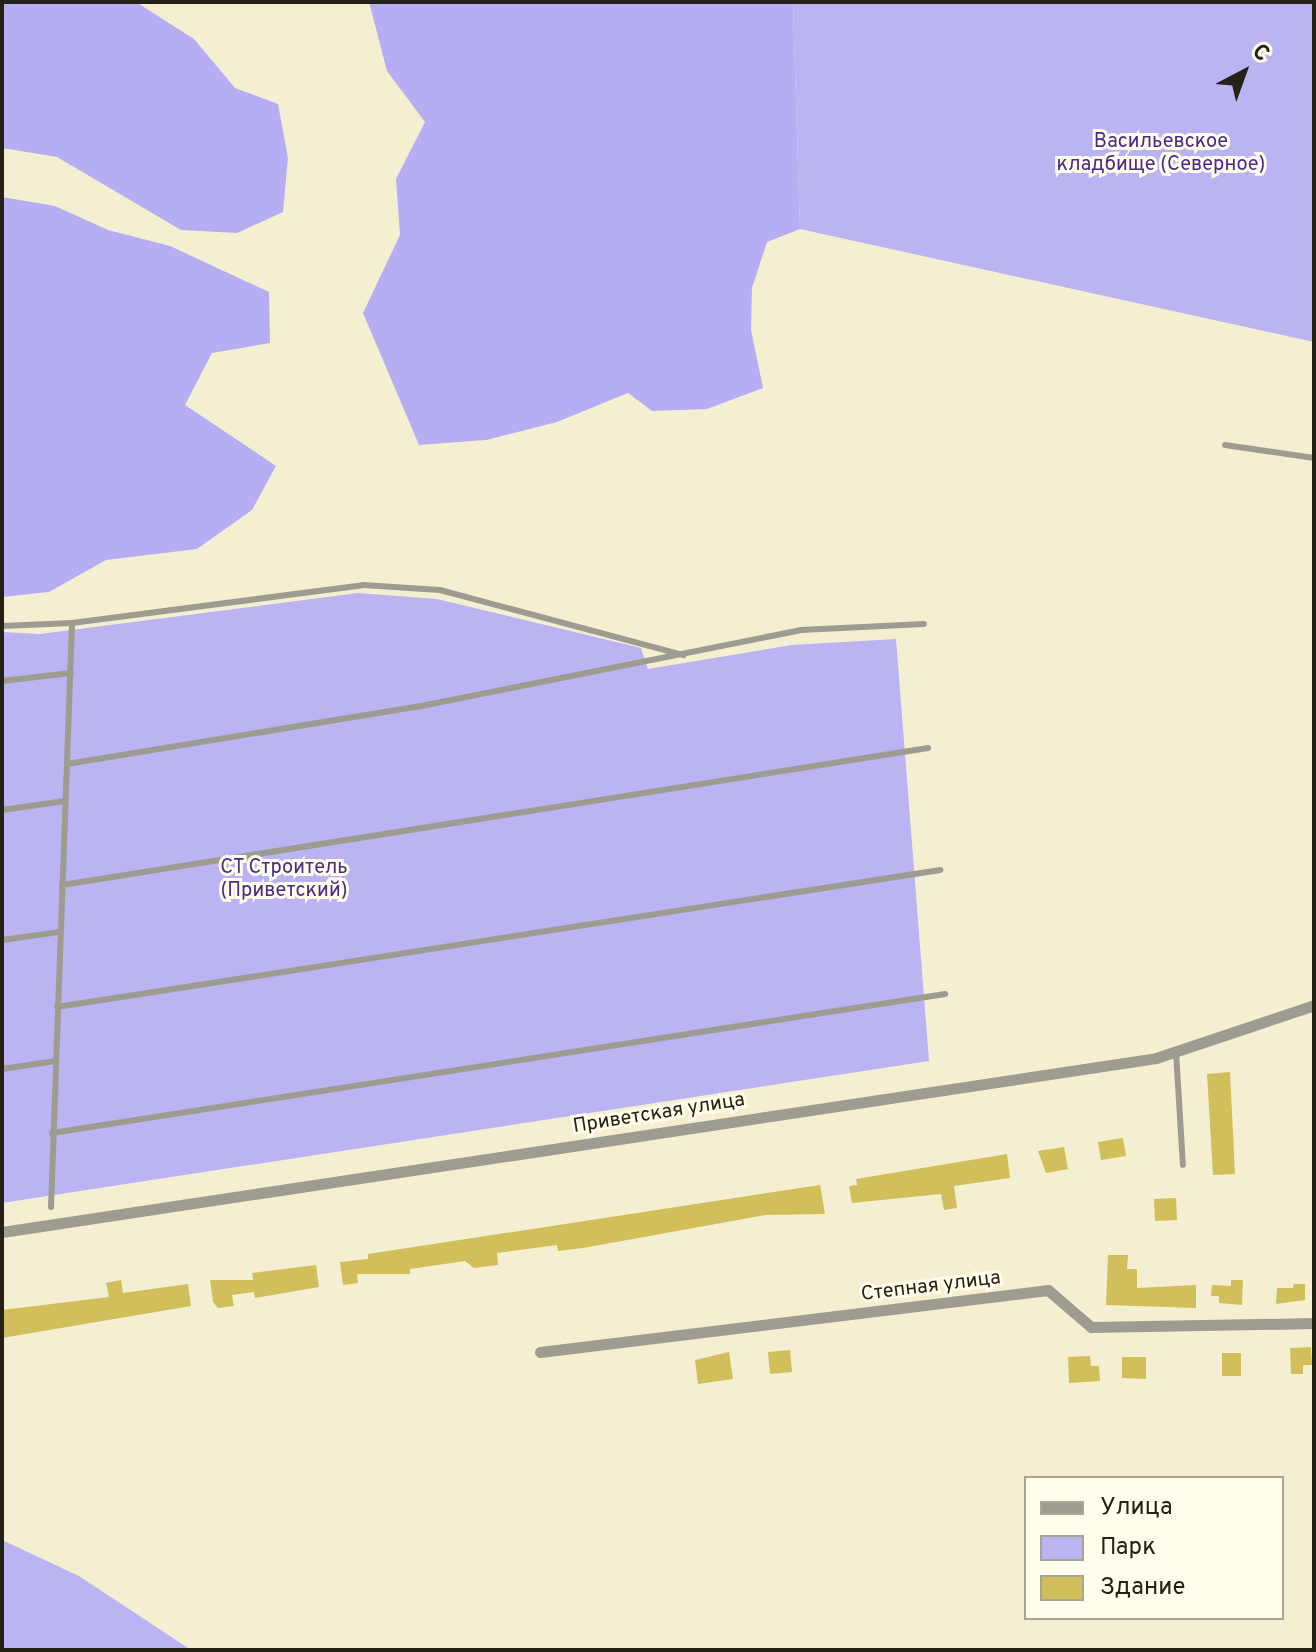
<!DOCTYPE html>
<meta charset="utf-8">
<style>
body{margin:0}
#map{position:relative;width:1316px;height:1652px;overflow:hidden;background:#f4efd0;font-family:Overpass,sans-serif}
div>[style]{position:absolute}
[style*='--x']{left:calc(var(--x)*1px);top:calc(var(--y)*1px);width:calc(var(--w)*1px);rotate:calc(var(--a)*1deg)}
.green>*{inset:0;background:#bab4f3}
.forest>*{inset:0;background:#b6aef3}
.building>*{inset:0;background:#d1bf5c}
.service>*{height:6px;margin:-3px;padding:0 3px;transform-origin:3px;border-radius:3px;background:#9e9c90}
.minor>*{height:11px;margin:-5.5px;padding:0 5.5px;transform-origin:5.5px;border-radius:5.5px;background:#9e9c90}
span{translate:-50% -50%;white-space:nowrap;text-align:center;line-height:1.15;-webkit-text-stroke:6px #fffce9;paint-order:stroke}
.park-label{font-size:20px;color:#442b8c}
.street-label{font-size:20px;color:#242217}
.frame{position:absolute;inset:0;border:4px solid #242217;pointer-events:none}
.legend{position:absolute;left:1024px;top:1476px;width:260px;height:144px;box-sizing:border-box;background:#fffce9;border:2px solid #a7a595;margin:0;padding:10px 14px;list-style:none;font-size:24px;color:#242217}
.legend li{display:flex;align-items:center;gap:16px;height:40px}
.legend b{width:40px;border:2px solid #a7a595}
.north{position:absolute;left:1204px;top:32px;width:80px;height:80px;-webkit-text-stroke:6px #fffce9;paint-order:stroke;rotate:41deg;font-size:22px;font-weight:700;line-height:32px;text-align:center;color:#242217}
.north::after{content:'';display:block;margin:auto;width:28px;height:36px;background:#242217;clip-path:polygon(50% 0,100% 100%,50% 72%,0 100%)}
</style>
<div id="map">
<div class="green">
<i style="clip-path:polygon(793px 2px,1314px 2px,1314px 342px,800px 229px)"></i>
<i style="clip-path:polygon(358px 593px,437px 599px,641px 648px,648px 669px,792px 645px,896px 639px,929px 1061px,2px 1203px,2px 632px,40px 634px)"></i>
<i style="clip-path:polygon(2px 1540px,79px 1576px,191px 1650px,2px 1650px)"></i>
</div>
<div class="forest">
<i style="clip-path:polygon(2px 2px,136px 2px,194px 39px,235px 88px,278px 104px,288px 158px,283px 212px,237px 233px,181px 230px,57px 157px,2px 148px)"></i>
<i style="clip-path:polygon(369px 2px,793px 2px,800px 229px,767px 242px,752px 288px,751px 330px,763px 388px,707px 409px,652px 411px,628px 393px,557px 422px,486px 440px,419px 445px,363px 313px,400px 235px,396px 179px,425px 122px,387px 71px)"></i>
<i style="clip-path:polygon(2px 197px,55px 206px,108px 230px,170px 246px,269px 292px,270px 343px,212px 353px,185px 405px,276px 466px,252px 510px,197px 549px,106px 560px,49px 592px,2px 597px)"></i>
</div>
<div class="building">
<i style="clip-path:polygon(1230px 1072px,1235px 1174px,1213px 1175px,1207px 1074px)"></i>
<i style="clip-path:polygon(1123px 1138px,1126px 1156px,1101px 1160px,1098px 1142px)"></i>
<i style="clip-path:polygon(1064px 1147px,1068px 1169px,1046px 1173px,1038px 1151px)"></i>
<i style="clip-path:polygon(1007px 1154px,1010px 1178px,954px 1186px,957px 1208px,944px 1210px,941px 1194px,852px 1203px,849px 1186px,857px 1185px,856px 1179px)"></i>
<i style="clip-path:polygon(820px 1185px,825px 1214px,765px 1215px,583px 1248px,558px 1251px,557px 1245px,497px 1253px,498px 1265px,474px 1268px,465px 1261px,410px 1269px,410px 1274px,357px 1274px,358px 1283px,343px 1285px,340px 1262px,368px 1259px,368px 1254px)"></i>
<i style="clip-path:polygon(1176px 1198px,1177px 1220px,1155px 1221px,1154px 1199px)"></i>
<i style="clip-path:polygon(1108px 1255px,1128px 1255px,1127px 1269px,1137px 1269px,1137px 1288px,1196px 1285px,1196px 1308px,1106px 1305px)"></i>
<i style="clip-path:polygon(316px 1265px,319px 1287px,255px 1298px,254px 1292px,232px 1295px,234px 1306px,218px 1308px,213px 1302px,210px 1280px,253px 1280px,252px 1273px)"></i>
<i style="clip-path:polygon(121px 1280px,123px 1293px,188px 1284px,191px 1306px,2px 1338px,2px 1310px,109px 1297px,106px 1283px)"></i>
<i style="clip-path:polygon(1231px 1280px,1243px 1280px,1242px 1305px,1219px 1303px,1219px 1296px,1211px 1296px,1212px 1285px,1231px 1286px)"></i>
<i style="clip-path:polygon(1294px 1284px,1305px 1284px,1305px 1300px,1276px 1304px,1277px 1288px,1293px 1288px)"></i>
<i style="clip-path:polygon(1311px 1347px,1312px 1365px,1303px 1365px,1303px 1374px,1291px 1374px,1290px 1348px)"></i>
<i style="clip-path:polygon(790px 1350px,792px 1372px,770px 1374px,768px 1352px)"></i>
<i style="clip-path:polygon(729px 1352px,733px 1379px,698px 1384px,695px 1360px)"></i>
<i style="clip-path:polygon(1222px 1353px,1241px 1353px,1241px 1376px,1222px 1376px)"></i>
<i style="clip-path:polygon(1090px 1356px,1091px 1366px,1099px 1366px,1100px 1381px,1069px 1383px,1068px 1357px)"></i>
<i style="clip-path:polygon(1122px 1357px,1146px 1357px,1146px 1379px,1122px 1378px)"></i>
</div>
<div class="service">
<i style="--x:1225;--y:445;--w:90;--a:8.3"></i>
<i style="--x:2;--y:626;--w:70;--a:-2.5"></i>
<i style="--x:72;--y:623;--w:293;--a:-7.4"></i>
<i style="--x:363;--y:585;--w:77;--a:3.7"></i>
<i style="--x:440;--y:590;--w:252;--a:15"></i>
<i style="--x:2;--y:681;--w:69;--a:-6.6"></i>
<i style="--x:67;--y:764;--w:354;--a:-9.3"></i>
<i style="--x:416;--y:707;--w:393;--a:-11.3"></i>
<i style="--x:801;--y:630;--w:123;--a:-2.8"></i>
<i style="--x:2;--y:810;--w:64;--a:-8.1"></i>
<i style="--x:62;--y:885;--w:877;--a:-8.99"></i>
<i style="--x:2;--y:940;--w:59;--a:-7.9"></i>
<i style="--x:57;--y:1007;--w:894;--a:-8.82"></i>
<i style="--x:1176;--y:1052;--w:113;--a:86.5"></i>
<i style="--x:2;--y:1069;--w:54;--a:-8.6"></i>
<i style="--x:52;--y:1133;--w:904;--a:-8.85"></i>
<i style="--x:51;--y:1207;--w:584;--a:-87.94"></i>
</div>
<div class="minor">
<i style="--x:2;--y:1232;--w:1167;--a:-8.57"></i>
<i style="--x:1156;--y:1058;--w:167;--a:-18.5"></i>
<i style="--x:540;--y:1352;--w:512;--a:-6.96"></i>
<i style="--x:1048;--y:1290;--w:57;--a:40.7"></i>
<i style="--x:1091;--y:1327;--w:223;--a:-1"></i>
</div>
<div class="park-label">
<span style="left:1161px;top:154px">Васильевское<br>кладбище (Северное)</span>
<span style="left:284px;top:880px">СТ Строитель<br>(Приветский)</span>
</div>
<div class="street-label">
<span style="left:659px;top:1114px;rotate:-9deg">Приветская улица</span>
<span style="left:931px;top:1287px;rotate:-7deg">Степная улица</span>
</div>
<div class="frame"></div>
<ul class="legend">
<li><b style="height:10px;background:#9e9c90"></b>Улица</li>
<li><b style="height:22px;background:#bab4f3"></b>Парк</li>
<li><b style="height:22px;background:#d1bf5c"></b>Здание</li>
</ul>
<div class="north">С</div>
</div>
